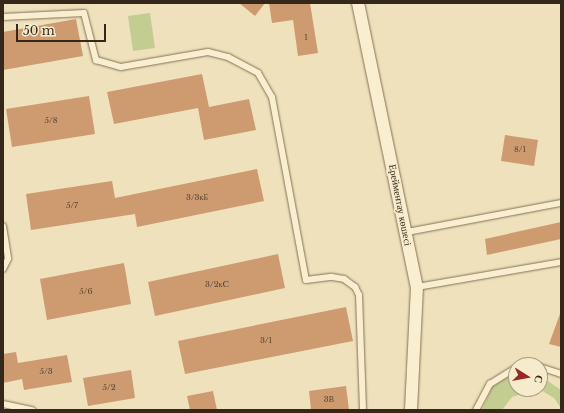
<!DOCTYPE html>
<meta charset="utf-8">
<style>
body{margin:0}
#map{position:relative;width:564px;height:413px;overflow:hidden;background:#eee1bc;font-family:"Libre Baskerville",serif}
div>[style]{position:absolute}
[style*='--x']{left:calc(var(--x)*1px);top:calc(var(--y)*1px);width:calc(var(--w)*1px);rotate:calc(var(--a)*1deg)}
.green>*{inset:0;background:#c3cc91}
.building>*{inset:0;background:#ce9b71}
.roads{filter:drop-shadow(0 0 1px #867156) drop-shadow(0 0 1px #867156)}
.lane>*{height:6px;margin:-3px;padding:0 3px;transform-origin:3px;border-radius:3px;background:#f9eecf}
.street>*{height:12px;margin:-6px;padding:0 6px;transform-origin:6px;border-radius:6px;background:#f9eecf}
span{translate:-50% -50%;white-space:nowrap;text-align:center;line-height:1.15;-webkit-text-stroke:3.5px #f6ebcc;paint-order:stroke}
.number-label{font-size:8px;color:#5b4530}
.number-label span{-webkit-text-stroke-width:0}
.street-label{font-size:10px;color:#35281b}
.frame{position:absolute;inset:0;border:4px solid #35281b;pointer-events:none}
.north{position:absolute;left:508px;top:357px;width:40px;height:40px;box-sizing:border-box;background:#f6ebcc;border:1px solid #a99d85;border-radius:50%;rotate:101deg;font-size:11px;font-weight:700;line-height:16px;text-align:center;color:#35281b}
.north::after{content:'';display:block;margin:auto;width:14px;height:18px;background:#962825;clip-path:polygon(50% 0,100% 100%,50% 72%,0 100%)}
.scale{position:absolute;left:16px;top:24px;width:90px;height:18px;box-sizing:border-box;border:2px solid #35281b;border-top:0;padding-left:5px;font-size:12px;line-height:14px;white-space:nowrap;color:#35281b;-webkit-text-stroke:3px #f6ebcc;paint-order:stroke}
</style>
<div id="map">
<div class="green">
<i style="clip-path:polygon(150px 13px,155px 48px,133px 51px,128px 16px)"></i>
<i style="clip-path:polygon(516px 372px,516px 389px,536px 389px,512px 397px,502px 410px,482px 410px,492px 387px)"></i>
<i style="clip-path:polygon(545px 379px,561px 390px,561px 408px,554px 398px,541px 390px)"></i>
</div>
<div class="building">
<i style="clip-path:polygon(239px 3px,265px 3px,255px 16px)"></i>
<i style="clip-path:polygon(269px 3px,310px 3px,318px 53px,298px 56px,293px 20px,272px 23px)"></i>
<i style="clip-path:polygon(76px 19px,83px 56px,3px 70px,3px 32px)"></i>
<i style="clip-path:polygon(202px 74px,209px 107px,249px 99px,256px 130px,204px 140px,198px 108px,114px 124px,107px 92px)"></i>
<i style="clip-path:polygon(89px 96px,95px 134px,12px 147px,6px 109px)"></i>
<i style="clip-path:polygon(505px 135px,538px 140px,534px 166px,501px 161px)"></i>
<i style="clip-path:polygon(257px 169px,264px 201px,137px 227px,135px 214px,31px 230px,26px 194px,112px 181px,115px 198px)"></i>
<i style="clip-path:polygon(561px 222px,561px 239px,487px 255px,485px 239px)"></i>
<i style="clip-path:polygon(278px 254px,285px 288px,155px 316px,148px 282px)"></i>
<i style="clip-path:polygon(124px 263px,131px 304px,47px 320px,40px 279px)"></i>
<i style="clip-path:polygon(346px 307px,353px 341px,185px 374px,178px 341px)"></i>
<i style="clip-path:polygon(561px 311px,561px 347px,549px 344px)"></i>
<i style="clip-path:polygon(16px 352px,18px 363px,67px 355px,72px 382px,24px 390px,22px 379px,3px 383px,3px 354px)"></i>
<i style="clip-path:polygon(131px 370px,135px 398px,88px 406px,83px 378px)"></i>
<i style="clip-path:polygon(346px 386px,349px 410px,311px 410px,309px 391px)"></i>
<i style="clip-path:polygon(213px 391px,217px 410px,190px 410px,187px 396px)"></i>
</div>
<div class="roads">
<div class="lane">
<i style="--x:3;--y:17;--w:81;--a:-2.8"></i>
<i style="--x:84;--y:13;--w:49;--a:75.7"></i>
<i style="--x:96;--y:60;--w:26;--a:16"></i>
<i style="--x:121;--y:67;--w:88;--a:-9.8"></i>
<i style="--x:208;--y:52;--w:21;--a:14"></i>
<i style="--x:228;--y:57;--w:34;--a:28"></i>
<i style="--x:258;--y:73;--w:28;--a:60"></i>
<i style="--x:272;--y:97;--w:186;--a:79.5"></i>
<i style="--x:306;--y:280;--w:26;--a:-7"></i>
<i style="--x:332;--y:277;--w:12;--a:9"></i>
<i style="--x:344;--y:279;--w:14;--a:36"></i>
<i style="--x:355;--y:287;--w:9;--a:63"></i>
<i style="--x:359;--y:295;--w:115;--a:88"></i>
<i style="--x:3;--y:226;--w:33;--a:81"></i>
<i style="--x:8;--y:259;--w:11;--a:117"></i>
<i style="--x:407;--y:232;--w:157;--a:-10.7"></i>
<i style="--x:417;--y:287;--w:146;--a:-9.8"></i>
<i style="--x:540;--y:367;--w:22;--a:18"></i>
<i style="--x:3;--y:404;--w:30;--a:12"></i>
<i style="--x:476;--y:410;--w:30;--a:-62"></i>
<i style="--x:490;--y:384;--w:31;--a:-32"></i>
</div>
<div class="street">
<i style="--x:358;--y:3;--w:290;--a:78.3"></i>
<i style="--x:417;--y:287;--w:123;--a:92.8"></i>
</div>
</div>
<div class="number-label">
<span style="left:306px;top:38px">1</span>
<span style="left:51px;top:121px">5/8</span>
<span style="left:520px;top:150px">8/1</span>
<span style="left:197px;top:198px">3/3кБ</span>
<span style="left:72px;top:206px">5/7</span>
<span style="left:217px;top:285px">3/2кC</span>
<span style="left:86px;top:292px">5/6</span>
<span style="left:266px;top:341px">3/1</span>
<span style="left:46px;top:372px">5/3</span>
<span style="left:109px;top:388px">5/2</span>
<span style="left:329px;top:400px">3В</span>
</div>
<div class="street-label">
<span style="left:400px;top:205px;rotate:79deg">Ерейментау көшесі</span>
</div>
<div class="frame"></div>
<div class="north">С</div>
<div class="scale">50 m</div>
</div>
